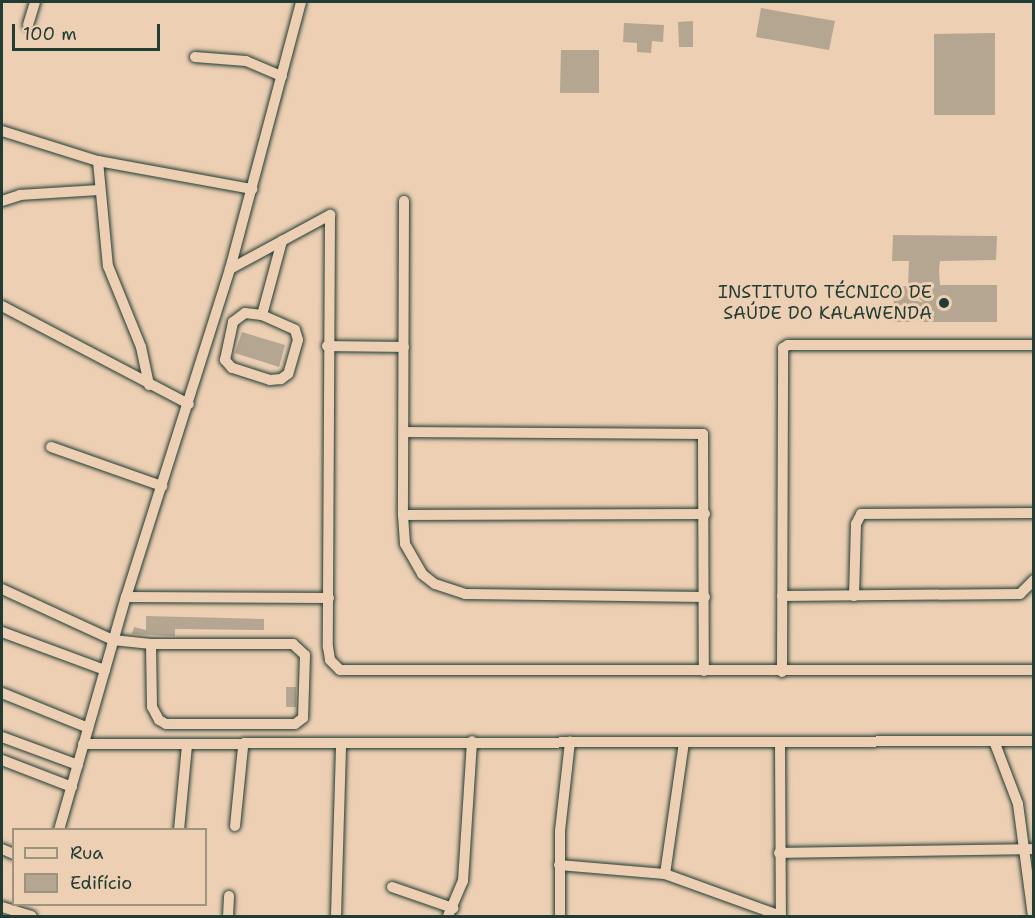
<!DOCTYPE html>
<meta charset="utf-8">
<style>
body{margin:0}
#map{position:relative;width:1035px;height:918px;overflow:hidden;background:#edcfb3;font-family:"Shantell Sans",sans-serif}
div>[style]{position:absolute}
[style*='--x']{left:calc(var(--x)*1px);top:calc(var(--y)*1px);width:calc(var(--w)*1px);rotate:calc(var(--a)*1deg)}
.building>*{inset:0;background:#b4a690}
.roads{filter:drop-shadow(0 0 2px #1f3d34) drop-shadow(0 0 2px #1f3d34)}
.minor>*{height:10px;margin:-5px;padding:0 5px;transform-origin:5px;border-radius:5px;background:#edcfb3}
.dots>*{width:16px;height:16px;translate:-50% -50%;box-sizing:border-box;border:3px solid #edcfb3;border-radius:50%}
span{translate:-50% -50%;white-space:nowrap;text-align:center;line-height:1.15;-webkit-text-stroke:6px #edcfb3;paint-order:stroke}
.poi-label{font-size:18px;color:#1f3d34}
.right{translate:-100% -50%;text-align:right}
.frame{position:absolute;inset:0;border:3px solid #1f3d34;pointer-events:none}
.legend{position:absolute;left:12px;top:828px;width:195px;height:78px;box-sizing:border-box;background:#edcfb3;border:2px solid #9b9580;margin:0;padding:8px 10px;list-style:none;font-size:18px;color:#1f3d34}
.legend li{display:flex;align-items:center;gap:12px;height:30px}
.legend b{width:30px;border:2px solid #9b9580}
.scale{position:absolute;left:12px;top:24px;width:148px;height:27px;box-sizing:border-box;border:3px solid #1f3d34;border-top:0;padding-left:8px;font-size:18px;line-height:21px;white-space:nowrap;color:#1f3d34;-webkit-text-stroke:4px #edcfb3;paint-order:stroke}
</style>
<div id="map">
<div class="building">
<i style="clip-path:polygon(761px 8px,835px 21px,829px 50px,756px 37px)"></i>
<i style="clip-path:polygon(693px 21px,693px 47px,679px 47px,678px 22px)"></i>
<i style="clip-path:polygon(624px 23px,664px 25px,663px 42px,652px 41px,651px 53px,637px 52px,637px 43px,623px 42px)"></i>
<i style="clip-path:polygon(995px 33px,995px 115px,934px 115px,934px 34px)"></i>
<i style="clip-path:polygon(561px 50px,599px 50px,599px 93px,560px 93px)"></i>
<i style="clip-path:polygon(893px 235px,997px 236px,996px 260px,940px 261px,939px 270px,940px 285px,997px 285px,997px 322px,893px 322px,894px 286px,908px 286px,909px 261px,892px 261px)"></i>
<i style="clip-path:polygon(242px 332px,285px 345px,279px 367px,235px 353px)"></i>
<i style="clip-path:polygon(146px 616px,264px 619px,264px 630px,175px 629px,175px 636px,132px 634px,134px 627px,146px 630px)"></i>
<i style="clip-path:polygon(286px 687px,296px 687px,296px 707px,286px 707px)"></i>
</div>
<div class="roads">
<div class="minor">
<i style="--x:28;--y:25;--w:24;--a:-73"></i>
<i style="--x:195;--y:57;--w:51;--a:4.5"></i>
<i style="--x:246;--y:61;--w:39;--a:23"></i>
<i style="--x:2;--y:131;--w:101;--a:17.4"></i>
<i style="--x:98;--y:161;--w:157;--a:10.3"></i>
<i style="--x:98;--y:161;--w:105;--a:84.6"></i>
<i style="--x:108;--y:266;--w:87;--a:67.8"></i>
<i style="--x:141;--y:347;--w:39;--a:78"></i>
<i style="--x:2;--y:201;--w:19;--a:-18"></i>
<i style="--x:20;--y:195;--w:78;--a:-3.7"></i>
<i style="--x:404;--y:201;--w:314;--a:90.2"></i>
<i style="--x:403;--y:515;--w:29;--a:86"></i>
<i style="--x:405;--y:544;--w:34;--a:60"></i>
<i style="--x:422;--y:574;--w:16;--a:38"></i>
<i style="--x:435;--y:584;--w:32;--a:18"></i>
<i style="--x:465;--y:594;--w:240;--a:0.7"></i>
<i style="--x:230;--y:269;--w:114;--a:-28.4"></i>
<i style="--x:330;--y:215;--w:432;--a:90.3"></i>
<i style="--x:328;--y:647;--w:13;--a:81"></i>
<i style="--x:330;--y:660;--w:14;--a:45"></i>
<i style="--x:340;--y:670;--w:694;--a:0"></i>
<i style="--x:2;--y:306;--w:211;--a:27.7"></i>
<i style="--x:245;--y:313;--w:17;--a:7"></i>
<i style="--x:262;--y:315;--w:36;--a:24"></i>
<i style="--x:295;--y:330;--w:10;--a:73"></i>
<i style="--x:298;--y:340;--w:35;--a:106"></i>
<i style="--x:288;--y:374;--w:9;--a:144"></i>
<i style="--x:281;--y:379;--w:11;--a:175"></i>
<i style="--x:270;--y:380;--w:40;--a:-162"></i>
<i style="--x:232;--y:368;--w:11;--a:-131"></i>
<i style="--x:225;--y:360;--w:39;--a:-78"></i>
<i style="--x:233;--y:322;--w:15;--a:-37"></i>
<i style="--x:262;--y:315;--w:77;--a:-74.9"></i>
<i style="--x:327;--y:346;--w:77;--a:0.7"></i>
<i style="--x:404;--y:432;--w:299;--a:0.4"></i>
<i style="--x:703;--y:434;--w:237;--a:89.8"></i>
<i style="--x:51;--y:447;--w:118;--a:19.4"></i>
<i style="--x:403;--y:515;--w:302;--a:-0.2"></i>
<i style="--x:2;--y:589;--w:122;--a:24.7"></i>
<i style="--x:113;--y:640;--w:38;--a:6"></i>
<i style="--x:151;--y:644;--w:142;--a:0"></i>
<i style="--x:293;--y:644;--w:16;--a:43"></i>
<i style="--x:305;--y:655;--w:63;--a:91.8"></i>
<i style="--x:303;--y:718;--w:10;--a:143"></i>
<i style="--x:295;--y:724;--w:129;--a:180"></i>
<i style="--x:166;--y:724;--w:8;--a:-150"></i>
<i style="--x:159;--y:720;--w:15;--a:-118"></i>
<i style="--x:152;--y:707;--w:63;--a:-90.9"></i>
<i style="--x:782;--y:596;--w:238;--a:-0.5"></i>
<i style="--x:1020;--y:594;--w:20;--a:-45"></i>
<i style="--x:854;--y:596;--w:72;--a:-88.4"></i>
<i style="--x:856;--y:524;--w:11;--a:-63"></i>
<i style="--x:861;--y:514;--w:173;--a:-0.3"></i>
<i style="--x:126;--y:597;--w:203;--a:0.3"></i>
<i style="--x:2;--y:632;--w:110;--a:20.3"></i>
<i style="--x:782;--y:672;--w:324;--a:-89.8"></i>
<i style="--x:783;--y:348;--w:6;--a:-31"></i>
<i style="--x:788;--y:345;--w:246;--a:0"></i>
<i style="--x:2;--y:693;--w:93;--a:22.1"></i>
<i style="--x:2;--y:737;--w:81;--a:20.2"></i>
<i style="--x:994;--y:741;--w:67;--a:69.1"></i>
<i style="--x:1018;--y:804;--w:113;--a:82.4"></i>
<i style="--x:780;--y:742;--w:174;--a:89.7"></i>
<i style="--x:83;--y:744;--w:951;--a:-0.18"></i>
<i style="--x:2;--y:760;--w:75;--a:21.1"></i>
<i style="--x:235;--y:826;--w:79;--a:-84.2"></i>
<i style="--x:59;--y:830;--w:242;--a:-74"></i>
<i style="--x:126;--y:597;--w:344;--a:-72.4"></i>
<i style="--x:230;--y:269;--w:276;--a:-75.1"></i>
<i style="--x:179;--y:830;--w:84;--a:-84.6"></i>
<i style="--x:2;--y:849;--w:13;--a:23"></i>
<i style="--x:779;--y:853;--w:255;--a:-0.9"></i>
<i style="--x:559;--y:865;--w:106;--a:4.9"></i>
<i style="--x:665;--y:874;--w:123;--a:19.9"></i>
<i style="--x:665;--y:874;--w:133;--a:-81.8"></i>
<i style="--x:392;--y:887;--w:65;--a:19"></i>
<i style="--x:2;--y:907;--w:31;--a:17"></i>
<i style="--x:228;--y:916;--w:20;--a:-87"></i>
<i style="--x:336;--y:916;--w:171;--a:-88.3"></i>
<i style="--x:448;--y:916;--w:38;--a:-67"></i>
<i style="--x:463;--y:881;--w:140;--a:-86.3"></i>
<i style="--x:560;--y:916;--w:85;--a:-90"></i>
<i style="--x:560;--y:831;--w:90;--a:-83.6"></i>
</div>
</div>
<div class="dots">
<i style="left:944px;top:303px;background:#1f3d34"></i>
</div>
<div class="poi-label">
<span class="right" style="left:932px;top:303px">INSTITUTO TÉCNICO DE<br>SAÚDE DO KALAWENDA</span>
</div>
<div class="frame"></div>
<ul class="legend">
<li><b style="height:8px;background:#edcfb3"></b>Rua</li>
<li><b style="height:16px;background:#b4a690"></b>Edifício</li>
</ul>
<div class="scale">100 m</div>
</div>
